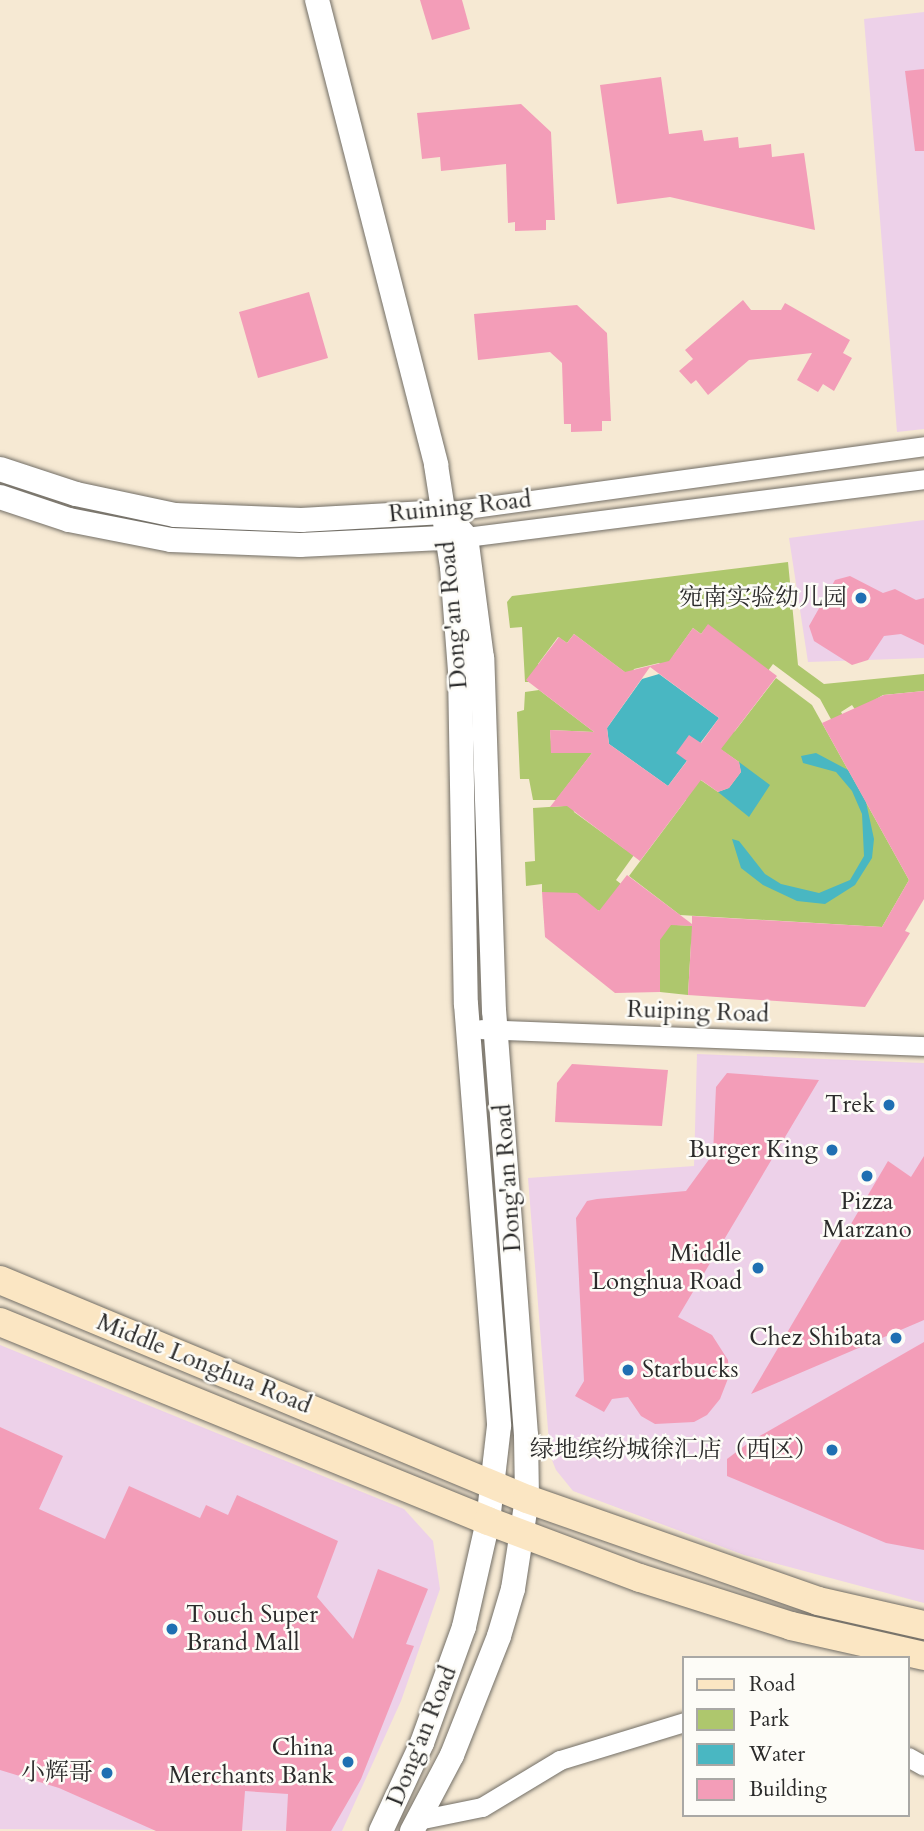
<!DOCTYPE html>
<meta charset="utf-8">
<style>
body{margin:0}
#map{position:relative;width:924px;height:1831px;overflow:hidden;background:#f6e9d3;font-family:Cardo,"Noto Serif SC",serif}
div>[style]{position:absolute}
[style*='--x']{left:calc(var(--x)*1px);top:calc(var(--y)*1px);width:calc(var(--w)*1px);rotate:calc(var(--a)*1deg)}
.built>*{inset:0;background:#edd1e9}
.green>*{inset:0;background:#aec76d}
.water>*{inset:0;background:#49b7c2}
.building>*{inset:0;background:#f39db8}
.roads{filter:drop-shadow(0 0 2px #726e66) drop-shadow(0 0 2px #726e66)}
.minor>*{height:19px;margin:-9.5px;padding:0 9.5px;transform-origin:9.5px;border-radius:9.5px;background:#fff}
.tertiary>*{height:24px;margin:-12px;padding:0 12px;transform-origin:12px;border-radius:12px;background:#fff}
.secondary>*{height:28px;margin:-14px;padding:0 14px;transform-origin:14px;border-radius:14px;background:#fbe6c3}
.dots>*{width:19px;height:19px;translate:-50% -50%;box-sizing:border-box;border:4px solid #fdfcf7;border-radius:50%}
span{translate:-50% -50%;white-space:nowrap;text-align:center;line-height:1.15;-webkit-text-stroke:5px #fdfcf7;paint-order:stroke}
.street-label{font-size:24px;color:#2b2b2b}
.poi-label{font-size:24px;color:#2b2b2b}
.right{translate:-100% -50%;text-align:right}
.left{translate:0 -50%;text-align:left}
.legend{position:absolute;left:682px;top:1656px;width:228px;height:161px;box-sizing:border-box;background:#fdfcf7;border:2px solid #a9a8a5;margin:0;padding:9px 12px;list-style:none;font-size:21px;color:#2b2b2b}
.legend li{display:flex;align-items:center;gap:14px;height:35px}
.legend b{width:35px;border:2px solid #a9a8a5}
</style>
<div id="map">
<div class="built">
<i style="clip-path:polygon(924px 12px,924px 429px,897px 432px,864px 19px)"></i>
<i style="clip-path:polygon(924px 520px,924px 658px,808px 662px,789px 538px)"></i>
<i style="clip-path:polygon(697px 1054px,924px 1063px,924px 1603px,744px 1555px,573px 1491px,556px 1470px,550px 1455px,528px 1178px,694px 1166px)"></i>
<i style="clip-path:polygon(0 1345px,404px 1509px,433px 1541px,440px 1589px,401px 1701px,342px 1831px,0 1829px)"></i>
</div>
<div class="green">
<i style="clip-path:polygon(788px 562px,798px 665px,824px 684px,924px 674px,924px 691px,883px 695px,856px 711px,852px 705px,841px 712px,848px 725px,839px 734px,820px 699px,773px 664px,745px 702px,708px 625px,701px 634px,693px 628px,673px 656px,733px 718px,659px 663px,634px 669px,627px 685px,626px 673px,574px 634px,567px 643px,558px 637px,538px 664px,539px 682px,525px 682px,522px 627px,510px 628px,507px 602px,512px 596px)"></i>
<i style="clip-path:polygon(776px 678px,812px 705px,909px 880px,882px 927px,680px 915px,629px 876px,686px 800px,689px 772px,718px 792px,729px 788px,741px 772px,739px 762px,713px 744px,735px 731px)"></i>
<i style="clip-path:polygon(539px 690px,594px 732px,550px 730px,552px 753px,592px 753px,556px 800px,533px 800px,529px 779px,520px 779px,517px 712px,524px 710px,525px 692px)"></i>
<i style="clip-path:polygon(571px 796px,574px 812px,626px 850px,639px 848px,616px 880px,635px 895px,600px 911px,542px 892px,542px 884px,526px 886px,525px 862px,535px 861px,533px 808px,564px 806px)"></i>
<i style="clip-path:polygon(652px 907px,676px 925px,721px 927px,691px 943px,688px 995px,660px 992px,660px 953px)"></i>
</div>
<div class="water">
<i style="clip-path:polygon(659px 674px,719px 718px,668px 786px,609px 744px,607px 728px,642px 679px)"></i>
<i style="clip-path:polygon(816px 753px,848px 770px,866px 802px,874px 839px,872px 858px,855px 885px,825px 904px,797px 901px,763px 885px,741px 868px,732px 839px,739px 841px,765px 874px,781px 884px,819px 893px,850px 880px,864px 856px,862px 814px,852px 791px,836px 772px,803px 763px,801px 756px)"></i>
<i style="clip-path:polygon(739px 762px,770px 785px,749px 817px,718px 792px,729px 788px,741px 772px)"></i>
</div>
<div class="building">
<i style="clip-path:polygon(420px 0,462px 0,470px 29px,432px 40px)"></i>
<i style="clip-path:polygon(924px 69px,924px 151px,915px 151px,905px 71px)"></i>
<i style="clip-path:polygon(661px 77px,669px 134px,702px 130px,704px 141px,738px 137px,739px 148px,771px 144px,772px 157px,804px 153px,815px 230px,670px 197px,617px 204px,600px 85px)"></i>
<i style="clip-path:polygon(521px 104px,551px 132px,555px 220px,546px 220px,546px 230px,515px 231px,515px 222px,508px 223px,506px 164px,441px 171px,440px 157px,422px 159px,417px 113px)"></i>
<i style="clip-path:polygon(309px 292px,328px 358px,258px 378px,239px 312px)"></i>
<i style="clip-path:polygon(743px 300px,751px 310px,781px 310px,785px 303px,850px 340px,843px 353px,852px 358px,834px 391px,823px 384px,818px 392px,797px 380px,812px 353px,749px 360px,708px 395px,696px 380px,691px 384px,679px 371px,693px 359px,685px 350px)"></i>
<i style="clip-path:polygon(577px 305px,607px 333px,611px 421px,602px 421px,602px 431px,571px 432px,571px 424px,564px 424px,562px 363px,550px 352px,478px 360px,474px 314px)"></i>
<i style="clip-path:polygon(850px 576px,883px 593px,895px 589px,916px 600px,924px 598px,924px 645px,901px 634px,884px 636px,868px 660px,852px 665px,814px 641px,809px 626px,835px 580px)"></i>
<i style="clip-path:polygon(evenodd,708px 624px,777px 676px,721px 749px,739px 762px,741px 772px,729px 788px,718px 792px,701px 780px,640px 861px,567px 806px,550px 807px,592px 753px,551px 753px,550px 730px,594px 732px,526px 680px,559px 637px,567px 643px,574px 634px,625px 672px,669px 661px,693px 628px,701px 634px,708px 624px,650px 667px,719px 718px,701px 743px,689px 735px,676px 753px,687px 761px,668px 786px,609px 744px,607px 728px,650px 667px)"></i>
<i style="clip-path:polygon(924px 691px,924px 899px,905px 931px,910px 933px,865px 1007px,688px 995px,692px 926px,671px 925px,660px 940px,660px 992px,615px 993px,545px 937px,542px 892px,577px 893px,599px 911px,627px 875px,692px 924px,692px 916px,882px 927px,909px 880px,822px 723px,884px 695px)"></i>
<i style="clip-path:polygon(572px 1064px,668px 1070px,662px 1126px,555px 1122px,557px 1083px)"></i>
<i style="clip-path:polygon(727px 1073px,819px 1080px,678px 1317px,712px 1335px,728px 1360px,729px 1376px,720px 1399px,707px 1415px,694px 1422px,655px 1424px,641px 1416px,628px 1397px,612px 1399px,604px 1412px,575px 1396px,584px 1381px,576px 1218px,587px 1201px,597px 1199px,686px 1191px,713px 1154px,716px 1087px)"></i>
<i style="clip-path:polygon(924px 1156px,924px 1320px,751px 1394px,888px 1161px,911px 1177px)"></i>
<i style="clip-path:polygon(924px 1342px,924px 1550px,886px 1543px,727px 1476px,727px 1459px,751px 1441px)"></i>
<i style="clip-path:polygon(0 1427px,63px 1456px,39px 1509px,105px 1539px,129px 1486px,200px 1518px,206px 1505px,228px 1515px,237px 1495px,338px 1541px,317px 1597px,353px 1639px,378px 1569px,428px 1589px,406px 1644px,414px 1646px,361px 1779px,331px 1831px,286px 1831px,288px 1794px,245px 1791px,242px 1831px,156px 1831px,59px 1788px,0 1770px)"></i>
</div>
<div class="roads">
<div class="minor">
<i style="--x:444;--y:512;--w:485;--a:-7.8"></i>
<i style="--x:466;--y:537;--w:462;--a:-7.2"></i>
<i style="--x:481;--y:1029;--w:443;--a:2.2"></i>
<i style="--x:908;--y:1757;--w:18;--a:29"></i>
<i style="--x:418;--y:1820;--w:65;--a:-11.5"></i>
<i style="--x:482;--y:1807;--w:91;--a:-31.1"></i>
<i style="--x:560;--y:1760;--w:130;--a:-17"></i>
</div>
<div class="tertiary">
<i style="--x:317;--y:0;--w:480;--a:75.6"></i>
<i style="--x:436;--y:465;--w:103;--a:81.1"></i>
<i style="--x:452;--y:567;--w:104;--a:85.6"></i>
<i style="--x:460;--y:671;--w:333;--a:89"></i>
<i style="--x:466;--y:1004;--w:423;--a:85.5"></i>
<i style="--x:499;--y:1426;--w:96;--a:96.6"></i>
<i style="--x:488;--y:1521;--w:109;--a:102.8"></i>
<i style="--x:464;--y:1627;--w:123;--a:109.9"></i>
<i style="--x:422;--y:1743;--w:97;--a:115"></i>
<i style="--x:0;--y:469;--w:80;--a:18.2"></i>
<i style="--x:76;--y:494;--w:101;--a:12"></i>
<i style="--x:175;--y:515;--w:126;--a:2.3"></i>
<i style="--x:301;--y:520;--w:143;--a:-3.2"></i>
<i style="--x:0;--y:497;--w:73;--a:18.4"></i>
<i style="--x:69;--y:520;--w:104;--a:11.1"></i>
<i style="--x:171;--y:540;--w:129;--a:2.2"></i>
<i style="--x:300;--y:545;--w:162;--a:-2.8"></i>
<i style="--x:412;--y:1831;--w:86;--a:-62.2"></i>
<i style="--x:452;--y:1755;--w:128;--a:-68.4"></i>
<i style="--x:499;--y:1636;--w:49;--a:-73.4"></i>
<i style="--x:513;--y:1589;--w:91;--a:-81.2"></i>
<i style="--x:527;--y:1499;--w:64;--a:-90.9"></i>
<i style="--x:526;--y:1435;--w:425;--a:-94.3"></i>
<i style="--x:494;--y:1011;--w:353;--a:-91.9"></i>
<i style="--x:482;--y:658;--w:122;--a:-97.5"></i>
<i style="--x:466;--y:537;--w:33;--a:-131"></i>
</div>
<div class="secondary">
<i style="--x:0;--y:1280;--w:571;--a:22.57"></i>
<i style="--x:527;--y:1499;--w:308;--a:19.3"></i>
<i style="--x:818;--y:1601;--w:109;--a:12.8"></i>
<i style="--x:0;--y:1322;--w:527;--a:22.18"></i>
<i style="--x:488;--y:1521;--w:162;--a:20.6"></i>
<i style="--x:640;--y:1578;--w:158;--a:17.6"></i>
<i style="--x:791;--y:1626;--w:136;--a:12.7"></i>
</div>
</div>
<div class="dots">
<i style="left:861px;top:598px;background:#1f6fb2"></i>
<i style="left:889px;top:1105px;background:#1f6fb2"></i>
<i style="left:832px;top:1150px;background:#1f6fb2"></i>
<i style="left:867px;top:1176px;background:#1f6fb2"></i>
<i style="left:758px;top:1268px;background:#1f6fb2"></i>
<i style="left:896px;top:1338px;background:#1f6fb2"></i>
<i style="left:628px;top:1370px;background:#1f6fb2"></i>
<i style="left:832px;top:1450px;background:#1f6fb2"></i>
<i style="left:172px;top:1629px;background:#1f6fb2"></i>
<i style="left:348px;top:1762px;background:#1f6fb2"></i>
<i style="left:107px;top:1773px;background:#1f6fb2"></i>
</div>
<div class="street-label">
<span style="left:460px;top:507px;rotate:-6deg">Ruining Road</span>
<span style="left:453px;top:615px;rotate:-95deg">Dong'an Road</span>
<span style="left:698px;top:1012px;rotate:2deg">Ruiping Road</span>
<span style="left:508px;top:1178px;rotate:-94deg">Dong'an Road</span>
<span style="left:204px;top:1364px;rotate:22deg">Middle Longhua Road</span>
<span style="left:422px;top:1736px;rotate:-68deg">Dong'an Road</span>
</div>
<div class="poi-label">
<span class="right" style="left:847px;top:598px">宛南实验幼儿园</span>
<span class="right" style="left:875px;top:1105px">Trek</span>
<span class="right" style="left:818px;top:1150px">Burger King</span>
<span style="left:867px;top:1216px">Pizza<br>Marzano</span>
<span class="right" style="left:742px;top:1268px">Middle<br>Longhua Road</span>
<span class="right" style="left:882px;top:1338px">Chez Shibata</span>
<span class="left" style="left:642px;top:1370px">Starbucks</span>
<span class="right" style="left:818px;top:1450px">绿地缤纷城徐汇店（西区）</span>
<span class="left" style="left:186px;top:1629px">Touch Super<br>Brand Mall</span>
<span class="right" style="left:334px;top:1762px">China<br>Merchants Bank</span>
<span class="right" style="left:93px;top:1773px">小辉哥</span>
</div>
<ul class="legend">
<li><b style="height:9px;background:#fbe6c3"></b>Road</li>
<li><b style="height:19px;background:#aec76d"></b>Park</li>
<li><b style="height:19px;background:#49b7c2"></b>Water</li>
<li><b style="height:19px;background:#f39db8"></b>Building</li>
</ul>
</div>
